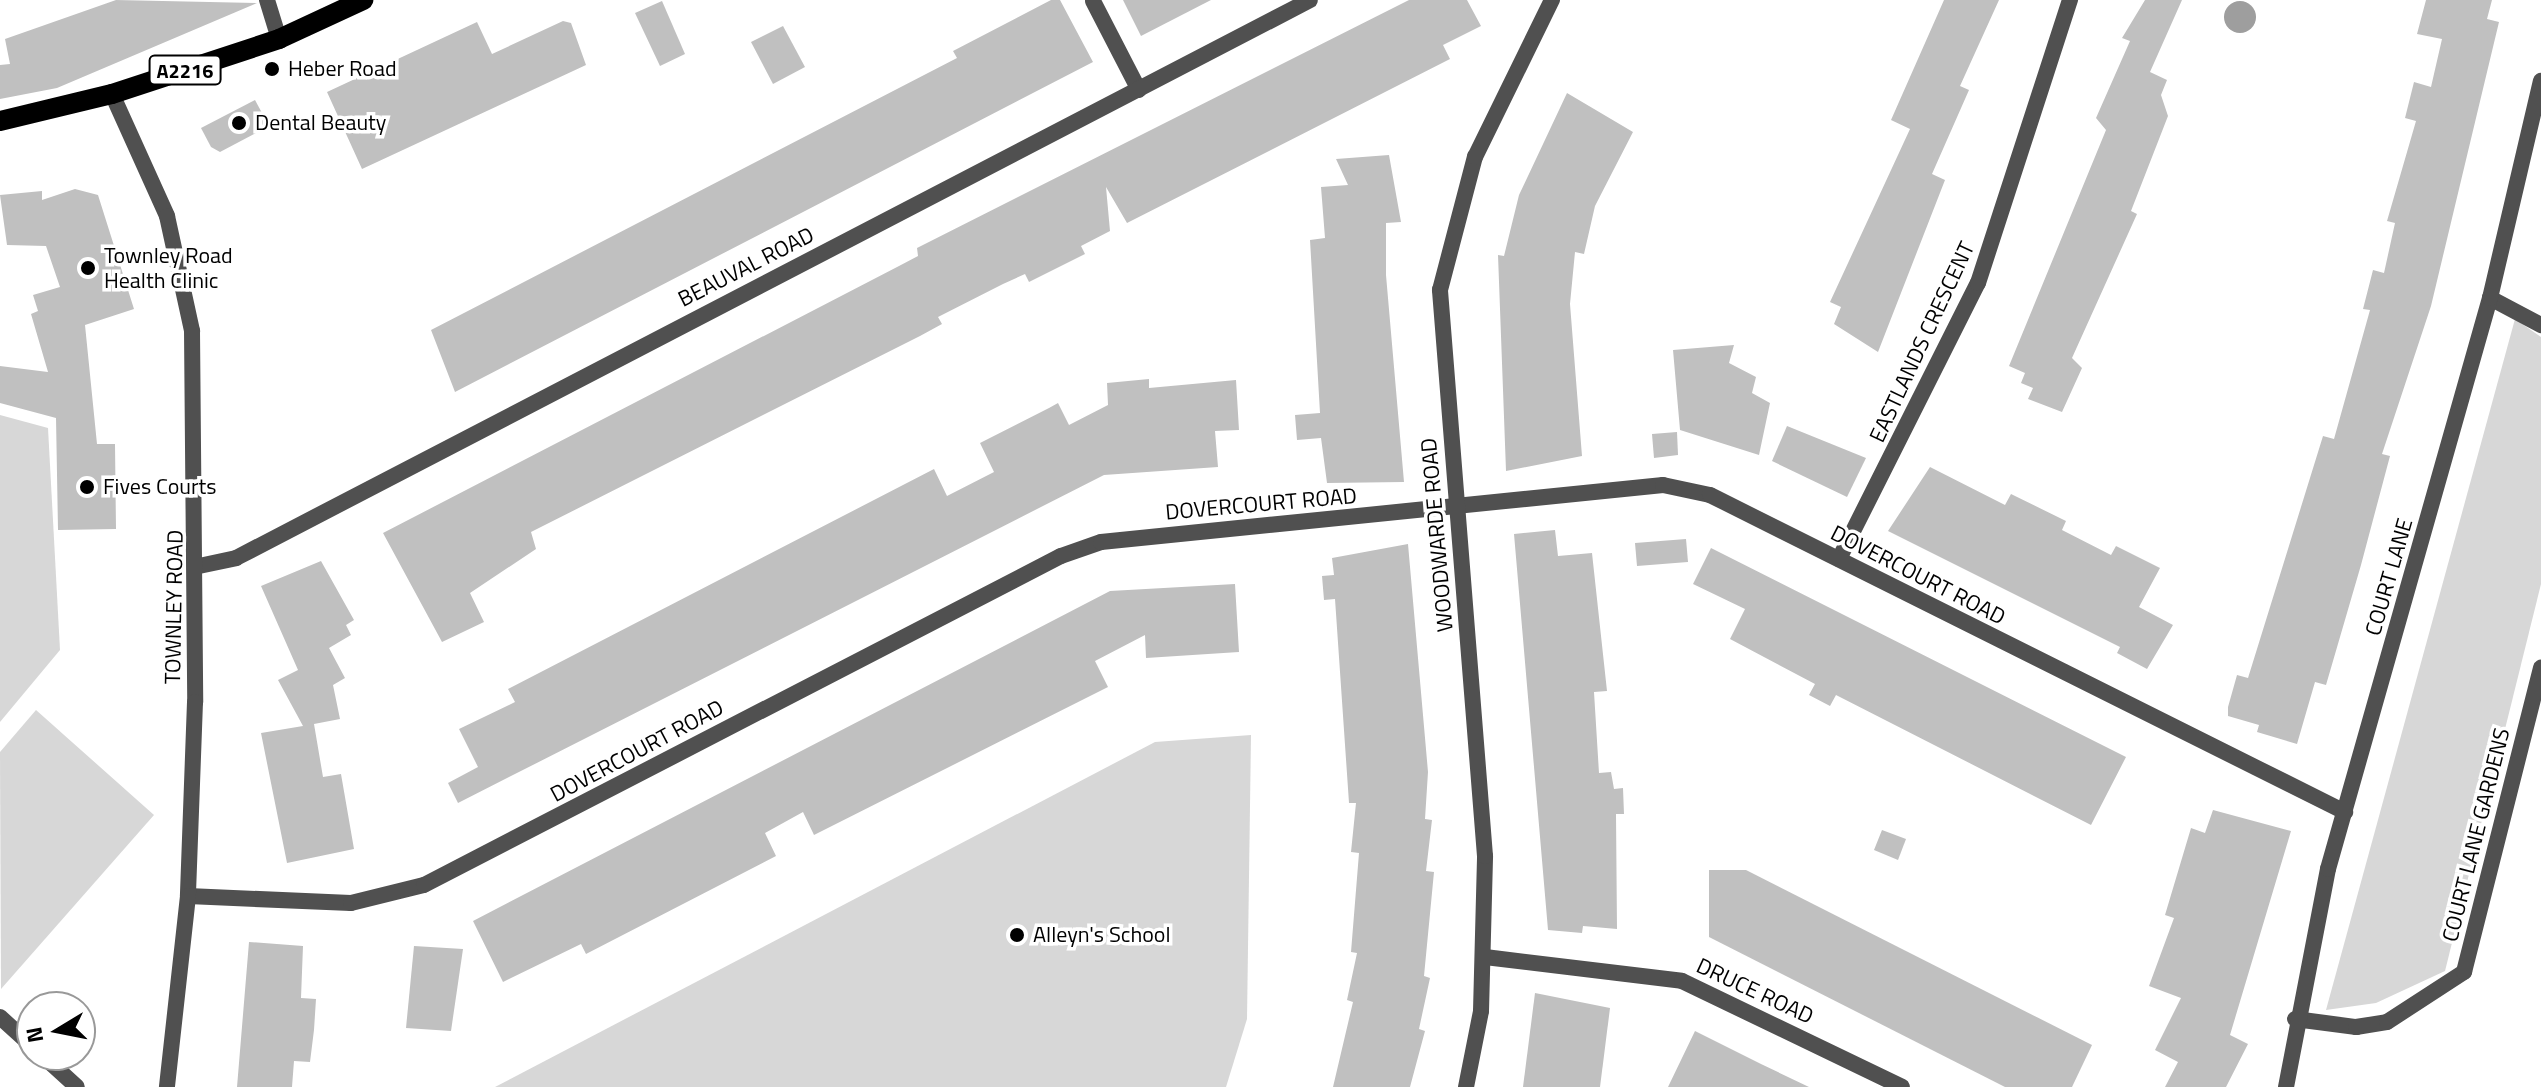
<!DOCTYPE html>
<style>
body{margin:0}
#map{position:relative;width:2541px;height:1087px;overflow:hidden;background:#fff;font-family:"Titillium Web",sans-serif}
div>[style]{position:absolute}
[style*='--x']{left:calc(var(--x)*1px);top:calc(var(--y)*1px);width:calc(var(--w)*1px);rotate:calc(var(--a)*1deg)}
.green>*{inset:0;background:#d7d7d7}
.water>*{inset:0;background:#9e9e9e}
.round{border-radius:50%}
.building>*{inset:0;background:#c0c0c0}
.service>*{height:16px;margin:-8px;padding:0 8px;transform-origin:8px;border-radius:8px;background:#505050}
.minor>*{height:16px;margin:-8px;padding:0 8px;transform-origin:8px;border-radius:8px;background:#505050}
.tertiary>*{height:16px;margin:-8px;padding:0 8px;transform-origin:8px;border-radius:8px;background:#505050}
.primary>*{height:20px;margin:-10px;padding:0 10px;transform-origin:10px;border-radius:10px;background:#000}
.dots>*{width:22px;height:22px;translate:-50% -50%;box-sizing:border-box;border:4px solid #fff;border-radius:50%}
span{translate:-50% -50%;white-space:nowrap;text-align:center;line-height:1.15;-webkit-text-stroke:7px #fff;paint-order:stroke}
.shield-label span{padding:2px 6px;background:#fff;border:2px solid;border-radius:6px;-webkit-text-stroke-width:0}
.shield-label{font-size:20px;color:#000;font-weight:700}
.poi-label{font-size:22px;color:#000}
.left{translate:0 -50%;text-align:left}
.street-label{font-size:22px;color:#000}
.north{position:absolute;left:16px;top:991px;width:80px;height:80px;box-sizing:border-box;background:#fff;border:2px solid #999;border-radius:50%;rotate:260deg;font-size:22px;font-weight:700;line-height:32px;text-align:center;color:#000}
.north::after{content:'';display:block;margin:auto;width:28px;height:36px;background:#000;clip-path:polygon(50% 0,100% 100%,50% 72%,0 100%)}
</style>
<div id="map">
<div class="green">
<i style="clip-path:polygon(2515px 319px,2541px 337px,2541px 584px,2445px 971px,2376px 1003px,2326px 1010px)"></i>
<i style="clip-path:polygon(0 415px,48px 428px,60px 650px,0 722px)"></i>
<i style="clip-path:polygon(36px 710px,154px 815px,1px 989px,0 752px)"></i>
<i style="clip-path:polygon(1251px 735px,1247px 1019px,1226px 1087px,495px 1087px,1155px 742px)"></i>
</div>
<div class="water">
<i class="round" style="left:2224px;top:1px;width:32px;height:32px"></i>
</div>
<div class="building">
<i style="clip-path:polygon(116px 0,257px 3px,57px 88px,0 99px,0 65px,10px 64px,5px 39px)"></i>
<i style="clip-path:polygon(1051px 0,1060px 0,1093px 62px,455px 392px,431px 330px,957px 58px,953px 51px)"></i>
<i style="clip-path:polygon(1123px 0,1211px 0,1141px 36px)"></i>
<i style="clip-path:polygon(1409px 0,1467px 0,1481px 26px,1443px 45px,1450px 59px,1127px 223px,1106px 187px,1110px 231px,1081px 246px,1085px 254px,1029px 282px,1025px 274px,1003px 284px,938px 317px,942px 324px,920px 336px,531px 532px,536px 549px,470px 593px,484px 622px,442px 642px,383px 533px,899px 266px,918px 256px,917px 248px)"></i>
<i style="clip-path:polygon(1944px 0,1999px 0,1960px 86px,1969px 90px,1932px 174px,1945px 180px,1878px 352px,1834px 324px,1841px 307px,1830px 302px,1910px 129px,1891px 120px)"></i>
<i style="clip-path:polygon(2145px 0,2182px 0,2150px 72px,2167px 80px,2161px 95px,2168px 116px,2131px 211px,2137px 214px,2072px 358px,2082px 368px,2062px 412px,2028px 399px,2033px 388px,2021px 383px,2025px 373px,2009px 366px,2106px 130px,2096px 118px,2130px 41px,2122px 38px)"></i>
<i style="clip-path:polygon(2426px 0,2492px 0,2487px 19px,2499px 22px,2431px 306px,2382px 454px,2390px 456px,2361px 565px,2326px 685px,2315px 682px,2297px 744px,2257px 732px,2259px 725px,2228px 716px,2228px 707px,2237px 675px,2248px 678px,2323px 436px,2334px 439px,2370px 310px,2363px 309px,2373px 270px,2384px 273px,2395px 223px,2387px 221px,2416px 121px,2405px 118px,2414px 82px,2431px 87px,2442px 39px,2417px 34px)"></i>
<i style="clip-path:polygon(662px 1px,685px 54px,660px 66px,635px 13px)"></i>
<i style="clip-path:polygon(563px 21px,571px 23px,586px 65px,362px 169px,327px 92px,477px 22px,492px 54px)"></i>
<i style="clip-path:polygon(783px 26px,805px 67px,773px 84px,751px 42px)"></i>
<i style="clip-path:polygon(1567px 93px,1633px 132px,1595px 206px,1584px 254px,1575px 252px,1570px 304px,1582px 456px,1506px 471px,1498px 255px,1504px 256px,1519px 195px)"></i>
<i style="clip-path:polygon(255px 100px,269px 126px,220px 152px,211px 147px,201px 128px)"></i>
<i style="clip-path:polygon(1389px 155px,1401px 222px,1386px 223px,1386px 275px,1404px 482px,1327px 483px,1321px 438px,1297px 440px,1295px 415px,1320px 413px,1310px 240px,1325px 238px,1321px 187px,1348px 185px,1336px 159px)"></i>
<i style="clip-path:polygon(75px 189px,98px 195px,134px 309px,85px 325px,97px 444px,115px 444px,116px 529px,58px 530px,56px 418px,0 403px,0 366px,48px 372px,31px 314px,38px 311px,33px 295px,60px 287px,46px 246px,7px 245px,0 195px,42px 191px,42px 200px)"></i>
<i style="clip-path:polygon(1734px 345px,1729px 363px,1756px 377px,1752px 393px,1770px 403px,1759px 455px,1680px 430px,1673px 350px)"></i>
<i style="clip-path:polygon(1149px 379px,1149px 388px,1236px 380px,1239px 430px,1215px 431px,1218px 467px,1104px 475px,458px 803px,448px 783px,478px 767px,459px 729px,515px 702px,508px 689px,934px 469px,947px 496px,994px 472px,980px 443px,1049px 408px,1058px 403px,1069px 425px,1108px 405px,1107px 383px)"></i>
<i style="clip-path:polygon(1787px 426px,1866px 458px,1847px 497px,1772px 461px)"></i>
<i style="clip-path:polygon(1677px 432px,1678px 455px,1654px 458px,1652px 434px)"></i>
<i style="clip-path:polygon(1930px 467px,2005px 505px,2011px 494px,2066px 521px,2062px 530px,2111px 555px,2116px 546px,2160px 568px,2139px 607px,2173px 625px,2147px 669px,2117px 653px,2120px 647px,1888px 531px)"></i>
<i style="clip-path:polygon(1555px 530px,1558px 556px,1592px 553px,1607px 691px,1594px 692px,1599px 773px,1611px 772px,1614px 789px,1623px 788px,1624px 814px,1616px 814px,1617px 929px,1583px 926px,1582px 933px,1548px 930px,1514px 534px)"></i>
<i style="clip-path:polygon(1686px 539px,1688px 562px,1637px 566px,1635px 543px)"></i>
<i style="clip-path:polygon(1408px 544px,1428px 772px,1425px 819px,1432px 820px,1426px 871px,1434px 872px,1424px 976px,1430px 978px,1419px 1029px,1425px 1031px,1410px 1087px,1333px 1087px,1353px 1002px,1347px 1000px,1357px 953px,1351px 952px,1359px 853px,1351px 852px,1356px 803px,1349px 803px,1335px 599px,1324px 600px,1322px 576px,1334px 575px,1332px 558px)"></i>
<i style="clip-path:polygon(1711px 548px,2126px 757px,2091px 825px,1836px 695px,1830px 706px,1809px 695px,1815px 684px,1730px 639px,1745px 609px,1693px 584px)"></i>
<i style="clip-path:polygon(321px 561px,354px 620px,346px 625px,351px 635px,329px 648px,345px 678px,333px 685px,340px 719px,314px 724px,323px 777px,341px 774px,354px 849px,287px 863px,261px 733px,303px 726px,278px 680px,298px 670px,261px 586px)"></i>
<i style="clip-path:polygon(1235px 584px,1239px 652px,1146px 658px,1145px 635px,1095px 661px,1108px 687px,814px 835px,803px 812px,765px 833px,776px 856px,586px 954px,581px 944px,503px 982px,473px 921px,1110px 591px)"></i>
<i style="clip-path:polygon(2213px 810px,2291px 831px,2230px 1035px,2248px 1044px,2226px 1087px,2165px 1087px,2178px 1062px,2155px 1050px,2181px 998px,2149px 986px,2174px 918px,2165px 915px,2191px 828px,2205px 833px)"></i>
<i style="clip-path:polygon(1882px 830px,1906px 839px,1898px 860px,1874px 850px)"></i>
<i style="clip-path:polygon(1709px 870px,1746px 870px,2092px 1045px,2072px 1087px,2005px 1087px,1709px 937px)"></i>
<i style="clip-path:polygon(249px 942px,303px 946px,301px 998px,316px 999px,314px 1030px,310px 1062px,294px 1061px,292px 1087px,237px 1087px)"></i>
<i style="clip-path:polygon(414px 946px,463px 949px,451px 1031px,406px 1028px)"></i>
<i style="clip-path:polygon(1535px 993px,1610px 1008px,1600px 1087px,1523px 1087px)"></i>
<i style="clip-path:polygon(1695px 1031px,1761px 1064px,1809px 1087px,1668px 1087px)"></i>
</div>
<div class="service">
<i style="--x:0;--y:1017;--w:43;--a:42.2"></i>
<i style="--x:42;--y:1055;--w:47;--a:42.4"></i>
</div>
<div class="minor">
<i style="--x:267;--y:0;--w:41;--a:72.9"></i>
<i style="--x:1093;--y:1;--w:100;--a:62.7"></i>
<i style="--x:2490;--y:298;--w:58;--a:27.9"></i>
<i style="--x:1839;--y:559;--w:309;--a:-63.3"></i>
<i style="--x:1978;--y:283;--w:298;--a:-72"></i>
<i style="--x:199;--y:566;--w:38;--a:-12"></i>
<i style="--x:236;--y:558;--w:1210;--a:-27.45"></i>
<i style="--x:188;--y:896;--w:163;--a:2.5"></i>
<i style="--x:351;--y:903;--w:75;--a:-13.9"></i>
<i style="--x:424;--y:885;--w:717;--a:-27.32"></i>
<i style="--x:1061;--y:556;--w:42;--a:-19.3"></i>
<i style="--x:1101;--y:542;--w:565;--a:-5.79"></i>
<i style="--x:1663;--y:485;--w:48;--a:12"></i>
<i style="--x:1710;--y:495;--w:710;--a:26.53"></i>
<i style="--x:1485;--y:957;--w:198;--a:6.9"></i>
<i style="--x:1682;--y:981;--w:244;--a:25.7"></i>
<i style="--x:2295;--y:1019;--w:62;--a:7.5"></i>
<i style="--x:2356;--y:1027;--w:31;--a:-9"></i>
<i style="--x:2387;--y:1022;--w:92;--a:-33"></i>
<i style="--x:2464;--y:972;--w:314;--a:-75.8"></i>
<i style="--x:1466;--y:1087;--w:77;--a:-78.8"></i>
<i style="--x:1481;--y:1011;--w:155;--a:-88.5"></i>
<i style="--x:1485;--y:856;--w:568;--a:-94.55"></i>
<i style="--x:1440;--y:290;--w:138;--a:-75.3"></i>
<i style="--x:1475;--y:157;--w:175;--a:-63.9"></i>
<i style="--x:2286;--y:1087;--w:222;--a:-79.1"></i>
<i style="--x:2328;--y:869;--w:594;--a:-74.16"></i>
<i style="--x:2490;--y:298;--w:223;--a:-76.8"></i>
</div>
<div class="tertiary">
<i style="--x:112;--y:94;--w:134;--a:65.7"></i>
<i style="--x:167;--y:216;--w:118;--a:77.7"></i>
<i style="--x:192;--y:331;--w:371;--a:89.5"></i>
<i style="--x:195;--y:702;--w:194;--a:92.1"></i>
<i style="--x:188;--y:896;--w:192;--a:96.3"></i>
</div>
<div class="primary">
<i style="--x:0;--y:121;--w:115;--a:-13.6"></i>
<i style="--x:112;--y:94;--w:176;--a:-18.2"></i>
<i style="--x:279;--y:39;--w:93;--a:-24.9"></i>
</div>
<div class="dots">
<i style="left:272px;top:69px;background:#000"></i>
<i style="left:239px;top:123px;background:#000"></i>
<i style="left:88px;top:268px;background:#000"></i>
<i style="left:87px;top:487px;background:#000"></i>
<i style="left:1017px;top:935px;background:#000"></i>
</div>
<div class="shield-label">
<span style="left:185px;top:70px">A2216</span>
</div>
<div class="poi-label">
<span class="left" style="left:288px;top:69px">Heber Road</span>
<span class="left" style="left:255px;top:123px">Dental Beauty</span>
<span class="left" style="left:104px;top:268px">Townley Road<br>Health Clinic</span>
<span class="left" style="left:103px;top:487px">Fives Courts</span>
<span class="left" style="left:1033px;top:935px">Alleyn's School</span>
</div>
<div class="street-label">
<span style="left:746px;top:267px;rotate:-27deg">BEAUVAL ROAD</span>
<span style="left:1922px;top:342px;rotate:-65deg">EASTLANDS CRESCENT</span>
<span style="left:1261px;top:504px;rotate:-5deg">DOVERCOURT ROAD</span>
<span style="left:1437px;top:535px;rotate:-95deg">WOODWARDE ROAD</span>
<span style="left:1918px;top:575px;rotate:27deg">DOVERCOURT ROAD</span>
<span style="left:2389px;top:577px;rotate:-74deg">COURT LANE</span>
<span style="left:174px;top:607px;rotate:-89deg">TOWNLEY ROAD</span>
<span style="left:637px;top:751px;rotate:-28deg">DOVERCOURT ROAD</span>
<span style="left:2476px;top:835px;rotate:-76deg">COURT LANE GARDENS</span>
<span style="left:1755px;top:991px;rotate:25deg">DRUCE ROAD</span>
</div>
<div class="north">N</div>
</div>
